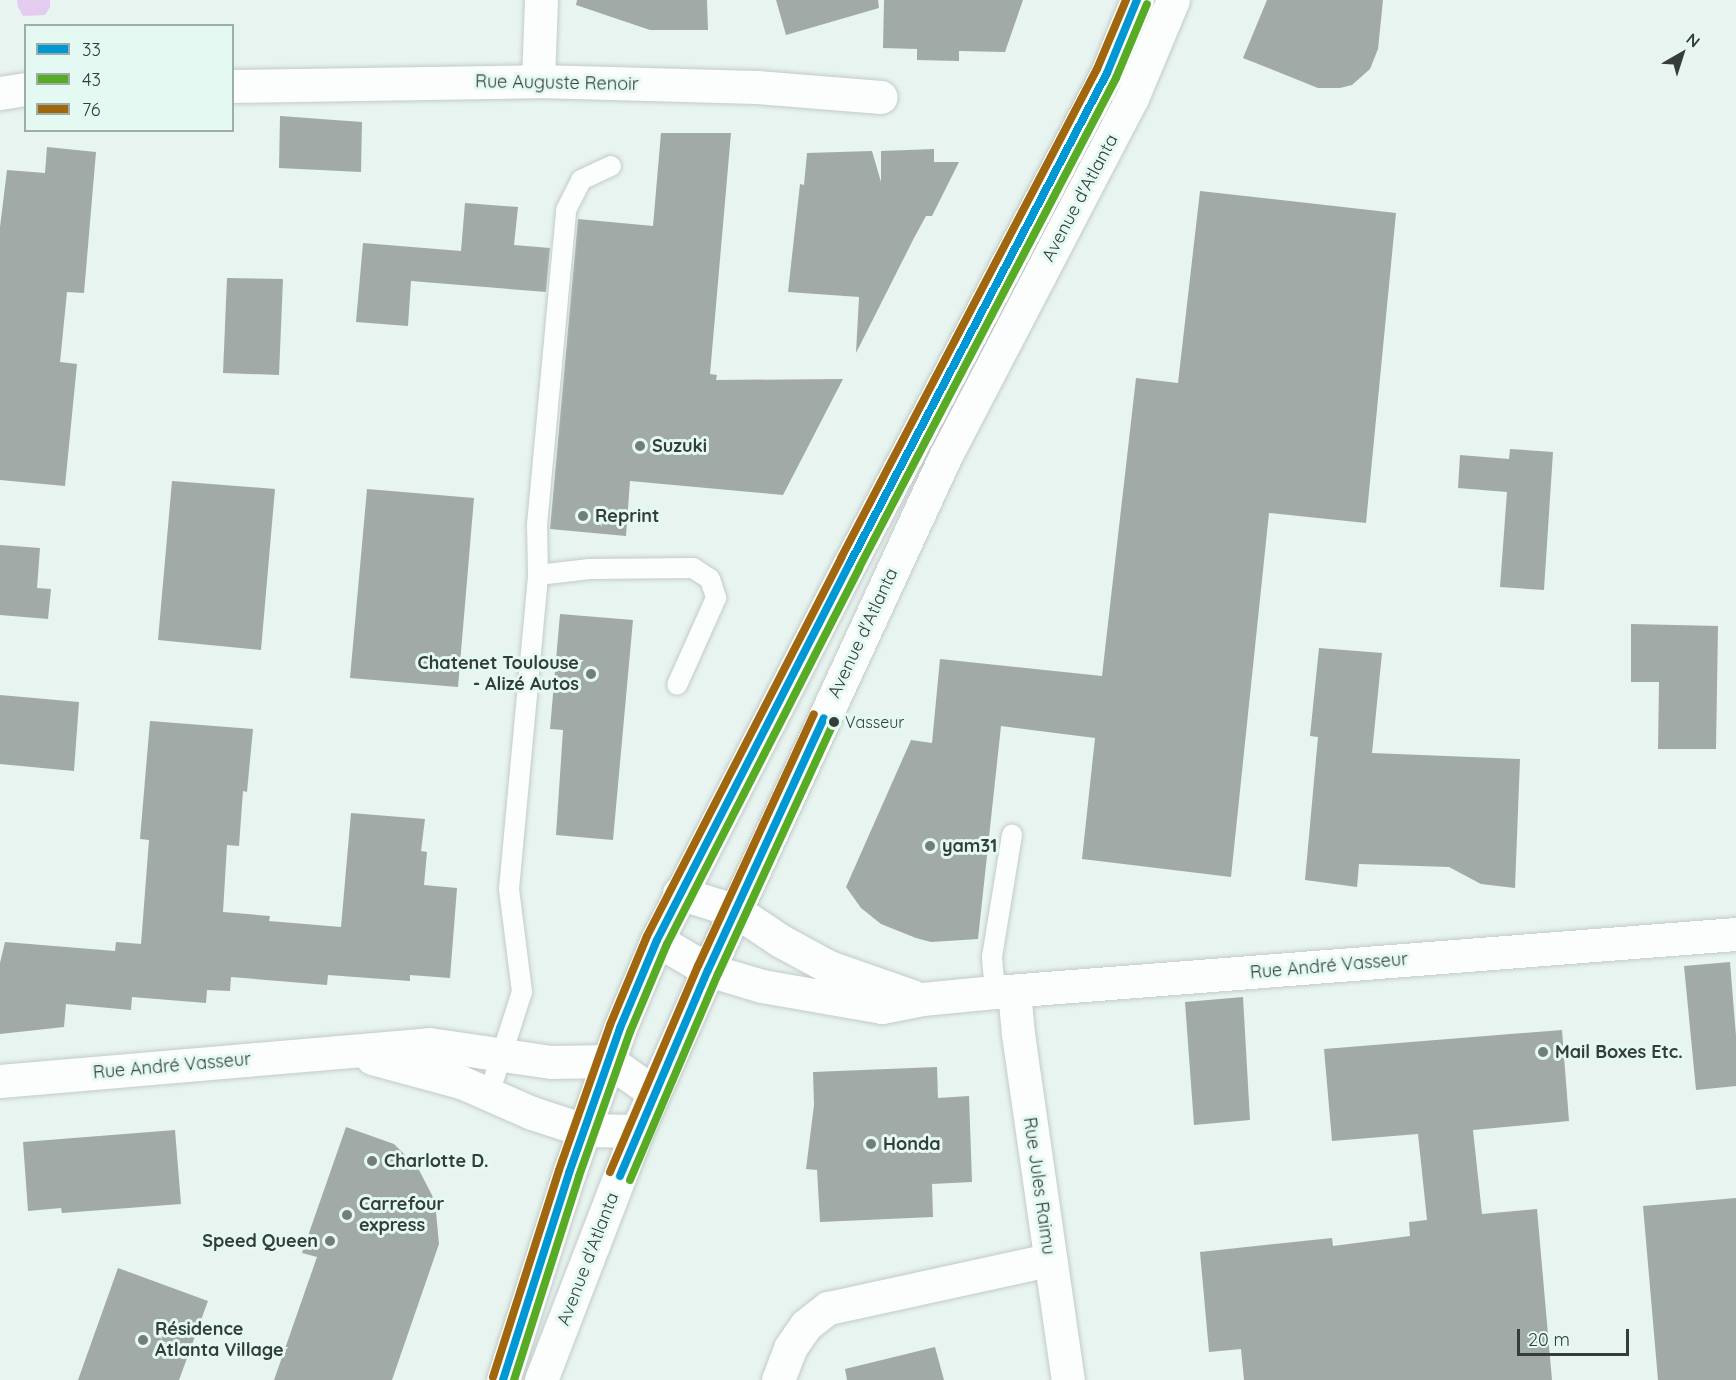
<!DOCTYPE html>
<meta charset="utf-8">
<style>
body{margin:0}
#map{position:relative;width:1736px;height:1380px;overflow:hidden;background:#e8f4f0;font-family:Quicksand,sans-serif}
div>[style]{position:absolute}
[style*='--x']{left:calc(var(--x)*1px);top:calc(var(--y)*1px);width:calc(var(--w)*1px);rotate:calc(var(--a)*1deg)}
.water>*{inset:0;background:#e4ccf1}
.building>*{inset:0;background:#a1aaa7}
.roads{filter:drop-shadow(0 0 2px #c2cbc8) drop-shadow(0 0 2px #c2cbc8)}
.service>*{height:20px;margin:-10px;padding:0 10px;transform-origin:10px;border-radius:10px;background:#fcfdfd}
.minor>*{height:33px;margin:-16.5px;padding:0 16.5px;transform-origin:16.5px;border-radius:16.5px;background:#fcfdfd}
.tertiary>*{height:33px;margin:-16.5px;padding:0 16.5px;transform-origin:16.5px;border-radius:16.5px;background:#fcfdfd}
.secondary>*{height:33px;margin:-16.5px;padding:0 16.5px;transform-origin:16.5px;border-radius:16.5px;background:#fcfdfd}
.bus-1>*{height:8px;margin:-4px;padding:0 4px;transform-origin:4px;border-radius:4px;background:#0098d4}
.bus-2>*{height:8px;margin:-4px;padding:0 4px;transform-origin:4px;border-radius:4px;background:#58ac25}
.bus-3>*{height:8px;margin:-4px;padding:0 4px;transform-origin:4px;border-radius:4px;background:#a0670f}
.dots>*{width:16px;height:16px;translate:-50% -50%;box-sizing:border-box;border:3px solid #e3f9f1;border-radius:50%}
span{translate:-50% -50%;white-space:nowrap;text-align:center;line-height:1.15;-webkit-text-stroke:6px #e3f9f1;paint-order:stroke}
.bus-label{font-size:16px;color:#343d3a}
.left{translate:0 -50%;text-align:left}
.street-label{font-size:18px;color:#343d3a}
.poi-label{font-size:18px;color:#343d3a;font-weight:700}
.right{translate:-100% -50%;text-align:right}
.legend{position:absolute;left:24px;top:24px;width:210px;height:108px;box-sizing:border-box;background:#e3f9f1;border:2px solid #9daea8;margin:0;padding:8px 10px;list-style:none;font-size:18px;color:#343d3a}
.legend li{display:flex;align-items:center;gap:12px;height:30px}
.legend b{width:30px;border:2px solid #9daea8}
.north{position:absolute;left:1652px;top:24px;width:60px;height:60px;-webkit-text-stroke:4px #e3f9f1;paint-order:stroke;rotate:39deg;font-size:16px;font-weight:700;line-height:24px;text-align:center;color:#343d3a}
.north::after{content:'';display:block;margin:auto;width:21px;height:27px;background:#343d3a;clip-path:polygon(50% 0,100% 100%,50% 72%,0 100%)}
.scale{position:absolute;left:1517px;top:1329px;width:112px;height:27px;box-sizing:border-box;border:3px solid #343d3a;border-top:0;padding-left:8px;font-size:18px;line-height:21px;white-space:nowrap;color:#343d3a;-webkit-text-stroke:4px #e3f9f1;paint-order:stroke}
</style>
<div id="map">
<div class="water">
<i style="clip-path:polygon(17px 0,50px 0,50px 7px,45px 15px,23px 16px,18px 7px)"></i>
</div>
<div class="building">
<i style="clip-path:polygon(577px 0,707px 0,708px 30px,650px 30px,576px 5px)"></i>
<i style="clip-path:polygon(776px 0,878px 0,879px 8px,786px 35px)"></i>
<i style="clip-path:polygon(884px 0,1023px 0,1005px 52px,959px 51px,959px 61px,917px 60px,917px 49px,883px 48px)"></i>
<i style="clip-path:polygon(1267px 0,1383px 0,1378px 49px,1370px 69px,1352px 85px,1340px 88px,1318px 88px,1243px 58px)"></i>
<i style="clip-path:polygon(280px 116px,362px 122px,361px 172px,279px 168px)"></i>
<i style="clip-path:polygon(661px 133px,731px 133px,710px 374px,717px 375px,716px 380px,843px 379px,783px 495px,630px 481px,626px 536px,550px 529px,578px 219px,653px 226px)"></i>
<i style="clip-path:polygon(47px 147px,96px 152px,84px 293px,67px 292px,60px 362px,77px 364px,65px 486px,0 480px,0 227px,7px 170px,45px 173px)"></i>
<i style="clip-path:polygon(934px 149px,934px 162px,959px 162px,932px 216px,926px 216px,914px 238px,856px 353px,859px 297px,788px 292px,800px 184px,804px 185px,807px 153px,872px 151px,881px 182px,881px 151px)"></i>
<i style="clip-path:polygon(1200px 191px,1396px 213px,1366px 523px,1269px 513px,1231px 877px,1082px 859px,1095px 738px,1001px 726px,978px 939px,931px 942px,916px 938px,881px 924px,861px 908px,846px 887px,911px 740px,932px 743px,940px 659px,1102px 676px,1136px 378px,1178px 383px)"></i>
<i style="clip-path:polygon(465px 203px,518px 207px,514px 245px,550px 248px,546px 292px,411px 281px,408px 326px,356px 322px,363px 243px,461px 251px)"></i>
<i style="clip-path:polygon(227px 278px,283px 279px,279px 375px,223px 373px)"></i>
<i style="clip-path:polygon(1510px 449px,1553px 452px,1544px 590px,1500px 587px,1507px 492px,1458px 488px,1460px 455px,1509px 459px)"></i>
<i style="clip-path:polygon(172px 481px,275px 489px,261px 650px,158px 640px)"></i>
<i style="clip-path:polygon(367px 489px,474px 498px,458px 687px,350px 678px)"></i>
<i style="clip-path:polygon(0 545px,40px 548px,37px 588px,51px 589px,48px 619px,0 615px)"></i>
<i style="clip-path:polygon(560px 614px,633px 620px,613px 840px,556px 835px,563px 730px,550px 729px)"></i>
<i style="clip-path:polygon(1631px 624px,1718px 626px,1716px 749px,1658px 749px,1659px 682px,1631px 682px)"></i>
<i style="clip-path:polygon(1319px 648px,1382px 653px,1372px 753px,1520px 759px,1515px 888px,1481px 884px,1449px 867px,1359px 864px,1357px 887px,1305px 880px,1318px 737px,1310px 736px)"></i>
<i style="clip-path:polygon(0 695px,79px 702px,74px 771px,0 764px)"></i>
<i style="clip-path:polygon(150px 721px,253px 729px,247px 792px,243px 791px,239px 846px,227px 845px,223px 912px,270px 916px,269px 921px,341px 927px,351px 813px,425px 819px,421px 851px,427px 852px,424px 885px,457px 888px,450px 978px,410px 975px,410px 981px,328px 975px,327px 985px,231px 977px,230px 991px,207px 990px,206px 1003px,132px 997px,131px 1010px,66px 1004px,64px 1027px,0 1034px,0 963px,5px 942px,115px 951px,116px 942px,141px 944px,149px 840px,140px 839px)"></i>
<i style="clip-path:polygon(1730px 962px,1736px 1036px,1736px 1086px,1696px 1090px,1684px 966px)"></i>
<i style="clip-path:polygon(1243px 997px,1250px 1120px,1194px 1125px,1185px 1002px)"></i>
<i style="clip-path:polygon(1562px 1030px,1569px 1121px,1473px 1130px,1482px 1214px,1537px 1209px,1552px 1380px,1244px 1380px,1241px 1349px,1209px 1352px,1200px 1252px,1332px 1238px,1333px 1246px,1410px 1236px,1409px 1222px,1427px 1220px,1418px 1134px,1332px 1141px,1324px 1049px)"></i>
<i style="clip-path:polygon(937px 1067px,938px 1098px,969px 1096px,972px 1182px,932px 1184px,933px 1217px,820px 1222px,817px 1170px,806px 1169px,814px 1105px,813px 1072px)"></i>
<i style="clip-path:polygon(346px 1127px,394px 1144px,418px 1168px,435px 1201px,439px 1244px,392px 1380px,274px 1380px,317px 1257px,302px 1253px)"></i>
<i style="clip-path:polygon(175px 1130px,181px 1204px,62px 1213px,61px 1208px,28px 1211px,23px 1142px)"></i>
<i style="clip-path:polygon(1736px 1198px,1736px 1380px,1658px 1380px,1643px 1206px)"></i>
<i style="clip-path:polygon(118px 1268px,208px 1301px,179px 1380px,78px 1380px)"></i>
<i style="clip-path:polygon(935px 1347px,944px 1380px,847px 1380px,845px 1369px)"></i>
</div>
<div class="roads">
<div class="service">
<i style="--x:538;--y:575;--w:52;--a:-6.6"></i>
<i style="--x:590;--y:569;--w:103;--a:-0.6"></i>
<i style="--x:693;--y:568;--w:20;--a:33"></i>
<i style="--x:710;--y:579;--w:20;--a:72"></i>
<i style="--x:716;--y:598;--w:95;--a:114.1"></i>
<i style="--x:995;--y:992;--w:35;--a:-95"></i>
<i style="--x:992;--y:957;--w:124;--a:-80.7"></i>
<i style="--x:489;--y:1094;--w:107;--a:-72.1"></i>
<i style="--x:522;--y:992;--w:104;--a:-97.2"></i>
<i style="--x:509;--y:889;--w:315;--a:-84.7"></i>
<i style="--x:538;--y:575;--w:50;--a:-91.1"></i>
<i style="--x:537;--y:525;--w:316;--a:-84.7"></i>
<i style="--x:566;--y:210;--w:34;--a:-63"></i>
<i style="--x:581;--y:180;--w:33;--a:-25"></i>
</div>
<div class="minor">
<i style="--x:538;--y:81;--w:81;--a:-87.9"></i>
<i style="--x:232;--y:86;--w:306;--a:-0.9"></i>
<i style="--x:538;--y:81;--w:219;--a:1.6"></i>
<i style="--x:757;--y:87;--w:124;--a:4.6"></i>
<i style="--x:0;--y:93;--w:26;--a:-9"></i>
<i style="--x:1014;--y:991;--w:43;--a:84.7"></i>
<i style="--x:1018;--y:1034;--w:350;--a:81.8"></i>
<i style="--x:372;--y:1058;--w:92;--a:15.1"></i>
<i style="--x:461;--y:1082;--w:77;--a:23.6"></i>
<i style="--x:532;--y:1113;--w:55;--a:18.1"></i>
<i style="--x:584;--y:1130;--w:53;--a:1.1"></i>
<i style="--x:0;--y:1081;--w:431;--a:-4.9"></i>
<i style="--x:429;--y:1044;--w:123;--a:8.4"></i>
<i style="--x:551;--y:1062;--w:58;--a:-1"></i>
<i style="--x:609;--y:1061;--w:54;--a:35.2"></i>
<i style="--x:778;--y:1380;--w:34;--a:-69"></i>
<i style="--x:790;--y:1348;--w:28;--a:-55"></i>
<i style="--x:806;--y:1325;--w:28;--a:-38"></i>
<i style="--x:828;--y:1308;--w:226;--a:-12.3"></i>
</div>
<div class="tertiary">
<i style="--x:679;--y:893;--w:60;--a:17.5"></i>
<i style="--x:736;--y:911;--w:54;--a:33.7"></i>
<i style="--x:781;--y:941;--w:55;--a:28.4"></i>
<i style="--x:829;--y:967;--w:88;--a:19.3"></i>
<i style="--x:657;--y:940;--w:59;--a:30.5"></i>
<i style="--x:708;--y:970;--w:56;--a:16.5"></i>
<i style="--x:762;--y:986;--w:122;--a:9.9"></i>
<i style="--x:882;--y:1007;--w:41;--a:-11.3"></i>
<i style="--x:922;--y:999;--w:73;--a:-5.5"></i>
<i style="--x:995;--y:992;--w:743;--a:-4.48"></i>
</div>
<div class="secondary">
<i style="--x:503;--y:1380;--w:217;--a:-72.3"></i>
<i style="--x:569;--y:1173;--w:154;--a:-70.6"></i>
<i style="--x:620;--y:1028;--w:95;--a:-67.2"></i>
<i style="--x:657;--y:940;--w:424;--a:-62.9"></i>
<i style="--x:850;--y:563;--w:553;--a:-62.32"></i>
<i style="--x:1107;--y:73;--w:79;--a:-67.7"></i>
<i style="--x:541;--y:1380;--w:267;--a:-68.9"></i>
<i style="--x:637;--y:1131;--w:176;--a:-66.2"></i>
<i style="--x:708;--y:970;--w:567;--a:-65.2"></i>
<i style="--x:946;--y:455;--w:403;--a:-62.5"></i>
<i style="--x:1132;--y:98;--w:106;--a:-67.3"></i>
</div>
</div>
<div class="bus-1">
<i style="--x:620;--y:1176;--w:224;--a:-66.9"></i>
<i style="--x:708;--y:970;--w:277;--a:-65.3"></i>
<i style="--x:503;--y:1380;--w:217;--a:-72.3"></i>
<i style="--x:569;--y:1173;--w:154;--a:-70.6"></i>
<i style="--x:620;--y:1028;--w:95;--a:-67.2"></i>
<i style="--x:657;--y:940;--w:424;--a:-62.9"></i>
<i style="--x:850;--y:563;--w:553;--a:-62.32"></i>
<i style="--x:1107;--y:73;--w:79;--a:-67.7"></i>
</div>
<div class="bus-2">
<i style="--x:630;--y:1180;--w:224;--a:-66.9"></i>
<i style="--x:718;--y:974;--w:277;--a:-65.3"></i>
<i style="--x:514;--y:1380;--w:214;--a:-72.3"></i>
<i style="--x:579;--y:1176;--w:153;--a:-70.5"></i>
<i style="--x:630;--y:1032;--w:95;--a:-67.2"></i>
<i style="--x:667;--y:944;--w:422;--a:-62.9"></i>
<i style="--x:859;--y:568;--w:553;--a:-62.32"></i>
<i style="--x:1116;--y:78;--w:80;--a:-67.3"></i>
</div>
<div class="bus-3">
<i style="--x:610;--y:1172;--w:224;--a:-66.9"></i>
<i style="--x:698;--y:966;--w:277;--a:-65.3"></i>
<i style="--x:493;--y:1377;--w:217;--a:-72.3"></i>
<i style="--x:559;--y:1170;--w:154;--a:-70.6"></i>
<i style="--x:610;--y:1025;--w:96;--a:-67.4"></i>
<i style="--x:647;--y:936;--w:425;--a:-62.8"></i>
<i style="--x:841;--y:558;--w:552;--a:-62.37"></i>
<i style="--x:1097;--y:69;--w:75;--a:-67.2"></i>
</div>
<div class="dots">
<i style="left:640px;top:446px;background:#737d7a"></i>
<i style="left:583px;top:516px;background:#737d7a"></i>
<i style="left:591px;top:674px;background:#737d7a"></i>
<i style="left:834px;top:722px;background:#343d3a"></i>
<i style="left:930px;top:846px;background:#737d7a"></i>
<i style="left:1543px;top:1052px;background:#737d7a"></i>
<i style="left:871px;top:1144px;background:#737d7a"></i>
<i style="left:372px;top:1161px;background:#737d7a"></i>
<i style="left:347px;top:1215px;background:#737d7a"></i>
<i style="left:330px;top:1241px;background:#737d7a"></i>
<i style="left:143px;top:1340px;background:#737d7a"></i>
</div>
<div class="bus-label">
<span class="left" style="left:845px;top:722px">Vasseur</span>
</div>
<div class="street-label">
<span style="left:557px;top:83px;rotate:1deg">Rue Auguste Renoir</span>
<span style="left:1080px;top:198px;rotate:-62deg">Avenue d'Atlanta</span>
<span style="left:863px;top:633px;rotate:-65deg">Avenue d'Atlanta</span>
<span style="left:1329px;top:966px;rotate:-5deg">Rue André Vasseur</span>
<span style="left:172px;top:1066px;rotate:-5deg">Rue André Vasseur</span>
<span style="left:1039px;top:1186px;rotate:82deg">Rue Jules Raimu</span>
<span style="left:588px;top:1259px;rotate:-69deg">Avenue d'Atlanta</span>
</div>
<div class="poi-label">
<span class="left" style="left:652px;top:446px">Suzuki</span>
<span class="left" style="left:595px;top:516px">Reprint</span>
<span class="right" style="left:579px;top:674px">Chatenet Toulouse<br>- Alizé Autos</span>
<span class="left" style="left:942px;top:846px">yam31</span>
<span class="left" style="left:1555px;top:1052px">Mail Boxes Etc.</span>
<span class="left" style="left:883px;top:1144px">Honda</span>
<span class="left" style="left:384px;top:1161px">Charlotte D.</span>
<span class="left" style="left:359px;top:1215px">Carrefour<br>express</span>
<span class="right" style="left:318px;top:1241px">Speed Queen</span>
<span class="left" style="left:155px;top:1340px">Résidence<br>Atlanta Village</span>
</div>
<ul class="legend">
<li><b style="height:8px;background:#0098d4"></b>33</li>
<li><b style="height:8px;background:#58ac25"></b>43</li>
<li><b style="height:8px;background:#a0670f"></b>76</li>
</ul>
<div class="north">N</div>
<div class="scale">20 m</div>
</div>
